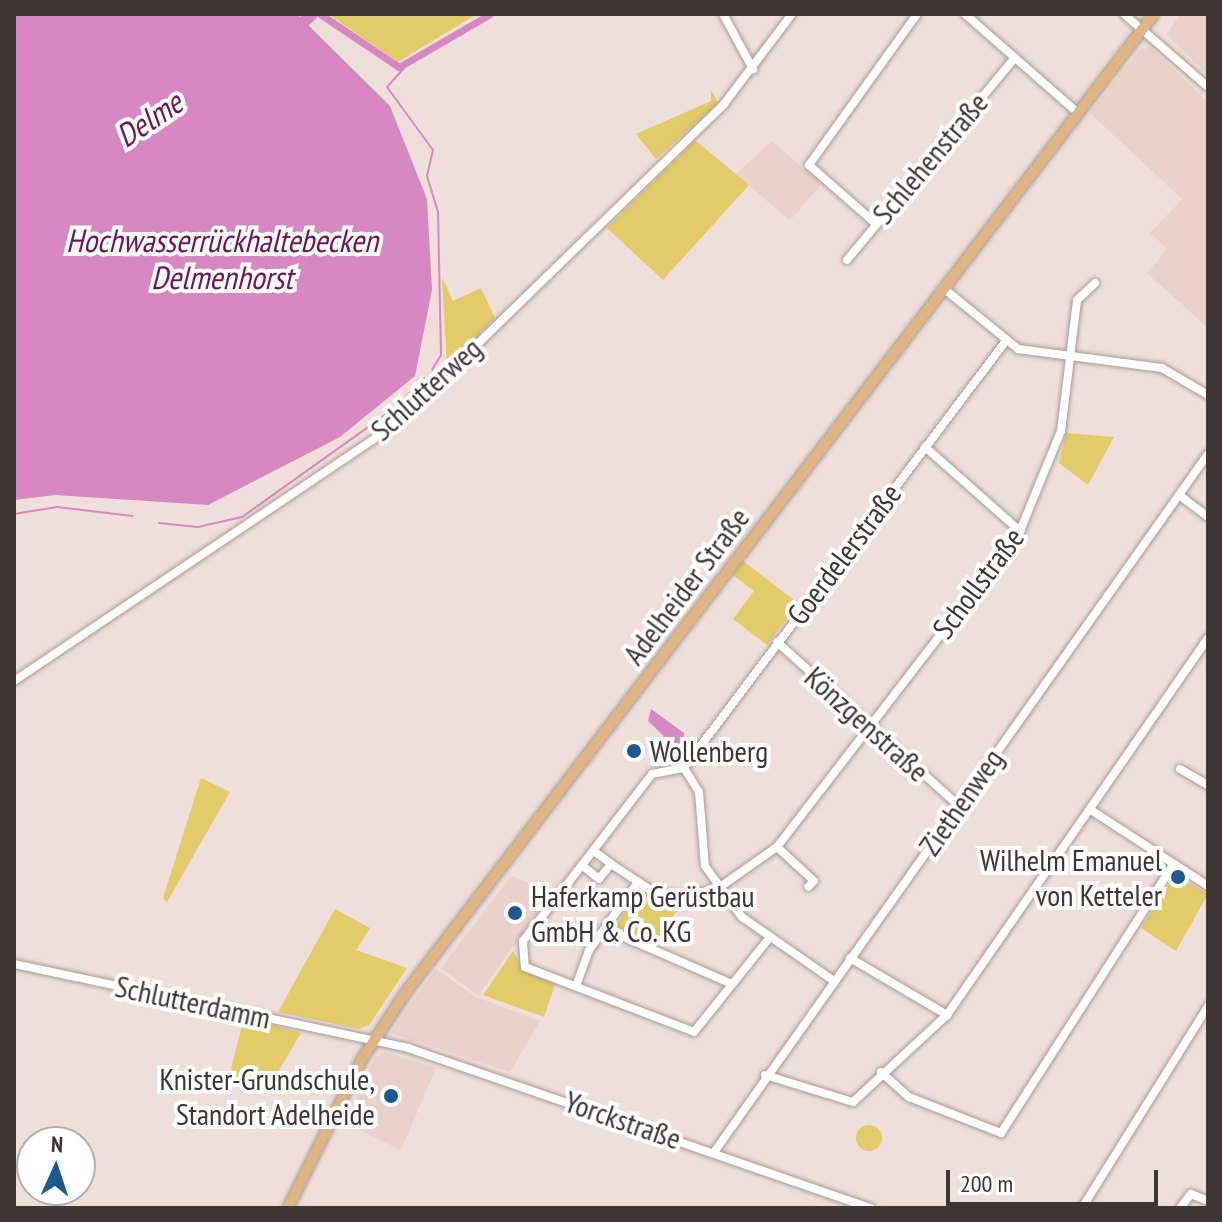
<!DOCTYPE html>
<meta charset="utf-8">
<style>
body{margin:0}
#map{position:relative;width:1222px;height:1222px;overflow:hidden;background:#efdfda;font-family:"PT Sans Narrow",sans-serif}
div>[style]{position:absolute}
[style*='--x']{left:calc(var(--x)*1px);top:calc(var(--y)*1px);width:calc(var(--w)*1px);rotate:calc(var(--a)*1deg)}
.built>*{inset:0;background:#ead1ca}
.green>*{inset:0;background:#e3cb69}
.round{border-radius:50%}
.water>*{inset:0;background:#d787c1}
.stream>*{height:2px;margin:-1px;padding:0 1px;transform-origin:1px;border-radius:1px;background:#d787c1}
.canal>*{height:7px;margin:-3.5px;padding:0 3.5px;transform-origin:3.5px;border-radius:3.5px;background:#d787c1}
.river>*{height:12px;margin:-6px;padding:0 6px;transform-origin:6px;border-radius:6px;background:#d787c1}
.roads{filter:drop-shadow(0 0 2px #a99a95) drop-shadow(0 0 2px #a99a95)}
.minor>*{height:8px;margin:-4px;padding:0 4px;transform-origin:4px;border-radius:4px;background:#fff}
.major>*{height:10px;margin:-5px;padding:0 5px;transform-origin:5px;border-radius:5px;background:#deb583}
.dots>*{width:22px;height:22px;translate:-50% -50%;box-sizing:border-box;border:4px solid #fff;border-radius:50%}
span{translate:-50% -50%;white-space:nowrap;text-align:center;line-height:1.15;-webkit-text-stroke:8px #fff;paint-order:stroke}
.street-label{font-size:30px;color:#3d3634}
.poi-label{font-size:30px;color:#3d3634}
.left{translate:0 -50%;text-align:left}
.right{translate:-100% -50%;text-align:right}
.water-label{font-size:32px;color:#731360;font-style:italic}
.frame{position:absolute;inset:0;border:16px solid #3d3634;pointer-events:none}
.north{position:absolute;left:16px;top:1126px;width:80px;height:80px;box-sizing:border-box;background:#fff;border:2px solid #b1afae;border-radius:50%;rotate:3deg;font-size:22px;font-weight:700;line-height:32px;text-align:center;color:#3d3634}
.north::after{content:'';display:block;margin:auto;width:28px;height:36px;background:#1c5990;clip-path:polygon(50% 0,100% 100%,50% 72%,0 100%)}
.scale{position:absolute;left:946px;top:1170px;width:212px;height:36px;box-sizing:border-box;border:4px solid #3d3634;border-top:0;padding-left:10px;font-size:24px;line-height:28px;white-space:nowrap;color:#3d3634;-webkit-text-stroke:6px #fff;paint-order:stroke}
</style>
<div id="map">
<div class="built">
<i style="clip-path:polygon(1181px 14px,1208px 14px,1208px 75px,1166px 34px)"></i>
<i style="clip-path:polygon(1150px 47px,1208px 102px,1208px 328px,1147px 273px,1167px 249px,1150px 233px,1182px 199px,1090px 113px,1141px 48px)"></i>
<i style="clip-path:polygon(772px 141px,821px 184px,790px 221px,736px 174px)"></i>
<i style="clip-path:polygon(511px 876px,552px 892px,478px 996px,441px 968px)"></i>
<i style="clip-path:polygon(436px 969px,476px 997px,540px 1021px,510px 1072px,390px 1033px)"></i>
<i style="clip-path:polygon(385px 1052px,436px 1068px,401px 1150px,345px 1123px,374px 1059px)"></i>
</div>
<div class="green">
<i style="clip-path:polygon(328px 14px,477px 14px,398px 62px)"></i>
<i style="clip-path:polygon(711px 90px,718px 103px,656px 159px,636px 134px,711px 101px)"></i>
<i style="clip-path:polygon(695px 140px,749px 185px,663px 280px,607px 228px)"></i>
<i style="clip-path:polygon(442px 277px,453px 301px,481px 288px,495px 318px,447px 368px)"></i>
<i style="clip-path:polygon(1066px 433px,1114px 437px,1088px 485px,1059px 463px)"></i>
<i style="clip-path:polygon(743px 561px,798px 603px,767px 645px,733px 619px,754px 591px,733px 575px)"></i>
<i style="clip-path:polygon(201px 778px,230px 792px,167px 902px,163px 898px)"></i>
<i style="clip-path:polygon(1175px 875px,1208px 894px,1176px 951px,1141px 928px)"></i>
<i style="clip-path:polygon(641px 891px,686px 898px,655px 942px,615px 926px)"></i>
<i style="clip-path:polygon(335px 909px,370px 928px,356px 950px,407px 968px,369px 1025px,359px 1029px,278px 1012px)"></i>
<i style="clip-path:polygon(513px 951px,523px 968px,556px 981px,544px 1017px,483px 995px)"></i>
<i style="clip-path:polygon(244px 1017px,301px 1033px,266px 1092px,246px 1092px,231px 1069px)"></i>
<i class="round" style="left:856px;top:1125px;width:26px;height:26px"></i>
</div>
<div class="water">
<i style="clip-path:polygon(14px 14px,297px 14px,390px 106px,427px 199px,432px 290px,415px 376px,340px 437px,208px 505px,55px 495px,14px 500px)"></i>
<i style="clip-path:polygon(651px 709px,684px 733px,684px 744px,671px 743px,648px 721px)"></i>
</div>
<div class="stream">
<i style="--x:405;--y:67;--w:27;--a:132"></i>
<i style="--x:387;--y:87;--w:78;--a:53.9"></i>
<i style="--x:433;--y:150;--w:27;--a:103"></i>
<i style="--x:427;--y:176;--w:38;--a:73"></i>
<i style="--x:438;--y:212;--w:143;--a:88.8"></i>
<i style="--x:441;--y:355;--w:17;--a:121"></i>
<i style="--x:14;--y:514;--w:44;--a:-9.2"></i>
<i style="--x:57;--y:507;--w:76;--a:6.8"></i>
<i style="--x:159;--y:523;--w:39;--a:6"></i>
<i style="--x:198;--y:527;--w:45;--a:-12.8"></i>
<i style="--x:242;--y:517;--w:188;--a:-35.5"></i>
<i style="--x:395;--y:408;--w:42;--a:-46"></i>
</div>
<div class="canal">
<i style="--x:320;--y:14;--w:95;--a:33.9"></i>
<i style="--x:399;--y:67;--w:105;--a:-30.2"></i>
</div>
<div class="river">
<i style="--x:295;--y:30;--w:23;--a:-43"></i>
</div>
<div class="roads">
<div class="minor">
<i style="--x:723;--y:14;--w:63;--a:61.4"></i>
<i style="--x:965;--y:14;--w:149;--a:41.2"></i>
<i style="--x:1124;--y:14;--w:111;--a:41"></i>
<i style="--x:875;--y:223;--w:88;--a:-138.7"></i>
<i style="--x:809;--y:165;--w:186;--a:-54.4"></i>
<i style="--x:847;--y:260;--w:263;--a:-50.3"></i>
<i style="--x:943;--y:288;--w:97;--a:39.1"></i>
<i style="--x:1018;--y:349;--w:145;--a:7.5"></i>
<i style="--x:1162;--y:368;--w:53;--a:30.4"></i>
<i style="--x:925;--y:447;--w:127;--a:41.5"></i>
<i style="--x:1179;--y:495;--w:36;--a:37"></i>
<i style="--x:777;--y:642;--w:244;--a:42"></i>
<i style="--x:14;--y:681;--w:454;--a:-33.9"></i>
<i style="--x:391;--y:428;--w:465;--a:-44.2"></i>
<i style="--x:724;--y:104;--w:113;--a:-52.9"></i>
<i style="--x:684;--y:768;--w:533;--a:-53"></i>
<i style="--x:1180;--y:769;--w:32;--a:30"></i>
<i style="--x:1091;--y:810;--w:140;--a:33"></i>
<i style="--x:777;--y:847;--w:50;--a:42.6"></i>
<i style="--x:814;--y:881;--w:8;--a:135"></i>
<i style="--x:594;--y:851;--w:21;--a:37"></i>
<i style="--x:611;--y:864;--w:19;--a:129"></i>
<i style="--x:599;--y:879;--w:22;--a:-141"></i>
<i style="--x:582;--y:865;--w:115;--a:-52.4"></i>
<i style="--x:652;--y:774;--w:33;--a:-11"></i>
<i style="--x:684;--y:768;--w:28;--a:58"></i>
<i style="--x:699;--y:792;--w:74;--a:85.4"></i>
<i style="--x:705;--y:866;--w:26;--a:54"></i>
<i style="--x:720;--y:887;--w:37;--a:54"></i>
<i style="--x:742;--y:917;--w:112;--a:34.8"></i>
<i style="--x:611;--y:864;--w:53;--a:33.4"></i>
<i style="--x:655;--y:893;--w:34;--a:5"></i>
<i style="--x:689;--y:896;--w:32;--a:-16"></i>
<i style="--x:720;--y:887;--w:70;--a:-35.1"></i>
<i style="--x:777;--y:847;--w:399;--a:-52.4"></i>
<i style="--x:1020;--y:531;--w:108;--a:-67.7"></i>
<i style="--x:1061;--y:431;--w:132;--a:-83"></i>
<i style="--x:1077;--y:300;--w:25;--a:-43"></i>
<i style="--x:582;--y:865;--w:96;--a:127.8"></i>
<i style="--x:523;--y:941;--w:26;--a:86"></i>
<i style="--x:525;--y:967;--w:181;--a:21"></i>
<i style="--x:694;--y:1032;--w:122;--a:-51.3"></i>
<i style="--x:606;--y:929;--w:137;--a:23.6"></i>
<i style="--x:850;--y:958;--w:113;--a:30.4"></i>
<i style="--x:14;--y:964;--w:403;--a:12"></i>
<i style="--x:408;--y:1048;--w:490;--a:19.1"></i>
<i style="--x:576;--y:986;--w:38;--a:-70"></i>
<i style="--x:589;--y:950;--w:80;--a:-54.1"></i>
<i style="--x:881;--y:1072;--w:38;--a:42"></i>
<i style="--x:909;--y:1097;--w:99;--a:21.4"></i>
<i style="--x:1001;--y:1133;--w:320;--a:-57.3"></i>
<i style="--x:765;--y:1075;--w:92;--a:17.1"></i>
<i style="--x:853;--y:1102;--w:128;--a:-42.8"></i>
<i style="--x:947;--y:1015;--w:459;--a:-55.3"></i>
<i style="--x:715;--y:1151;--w:854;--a:-54.73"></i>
<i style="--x:1082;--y:1208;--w:238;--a:-58"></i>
<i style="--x:1180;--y:1208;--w:18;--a:-52"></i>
<i style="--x:1191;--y:1194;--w:18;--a:22"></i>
</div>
<div class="major">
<i style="--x:288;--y:1208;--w:166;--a:-63.6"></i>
<i style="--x:362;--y:1059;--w:80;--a:-56.7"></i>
<i style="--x:406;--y:992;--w:1231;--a:-52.59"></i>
</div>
</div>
<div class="dots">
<i style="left:634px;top:751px;background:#1c5990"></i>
<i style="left:1178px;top:877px;background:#1c5990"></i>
<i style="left:515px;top:913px;background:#1c5990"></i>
<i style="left:391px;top:1096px;background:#1c5990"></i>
</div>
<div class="street-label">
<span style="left:930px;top:158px;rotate:-50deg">Schlehenstraße</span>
<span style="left:426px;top:389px;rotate:-42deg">Schlutterweg</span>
<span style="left:844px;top:554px;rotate:-53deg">Goerdelerstraße</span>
<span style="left:978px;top:583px;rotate:-53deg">Schollstraße</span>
<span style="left:686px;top:586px;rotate:-53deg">Adelheider Straße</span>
<span style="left:867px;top:724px;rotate:42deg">Könzgenstraße</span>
<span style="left:961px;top:802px;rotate:-55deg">Ziethenweg</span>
<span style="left:193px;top:1002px;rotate:12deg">Schlutterdamm</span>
<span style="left:623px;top:1120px;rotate:19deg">Yorckstraße</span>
</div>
<div class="poi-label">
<span class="left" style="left:650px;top:751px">Wollenberg</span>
<span class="right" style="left:1162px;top:877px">Wilhelm Emanuel<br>von Ketteler</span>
<span class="left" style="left:531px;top:913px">Haferkamp Gerüstbau<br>GmbH &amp; Co. KG</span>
<span class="right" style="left:375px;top:1096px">Knister-Grundschule,<br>Standort Adelheide</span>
</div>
<div class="water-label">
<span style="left:149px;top:119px;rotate:-34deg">Delme</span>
<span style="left:222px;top:259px">Hochwasserrückhaltebecken<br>Delmenhorst</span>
</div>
<div class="frame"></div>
<div class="north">N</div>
<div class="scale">200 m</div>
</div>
